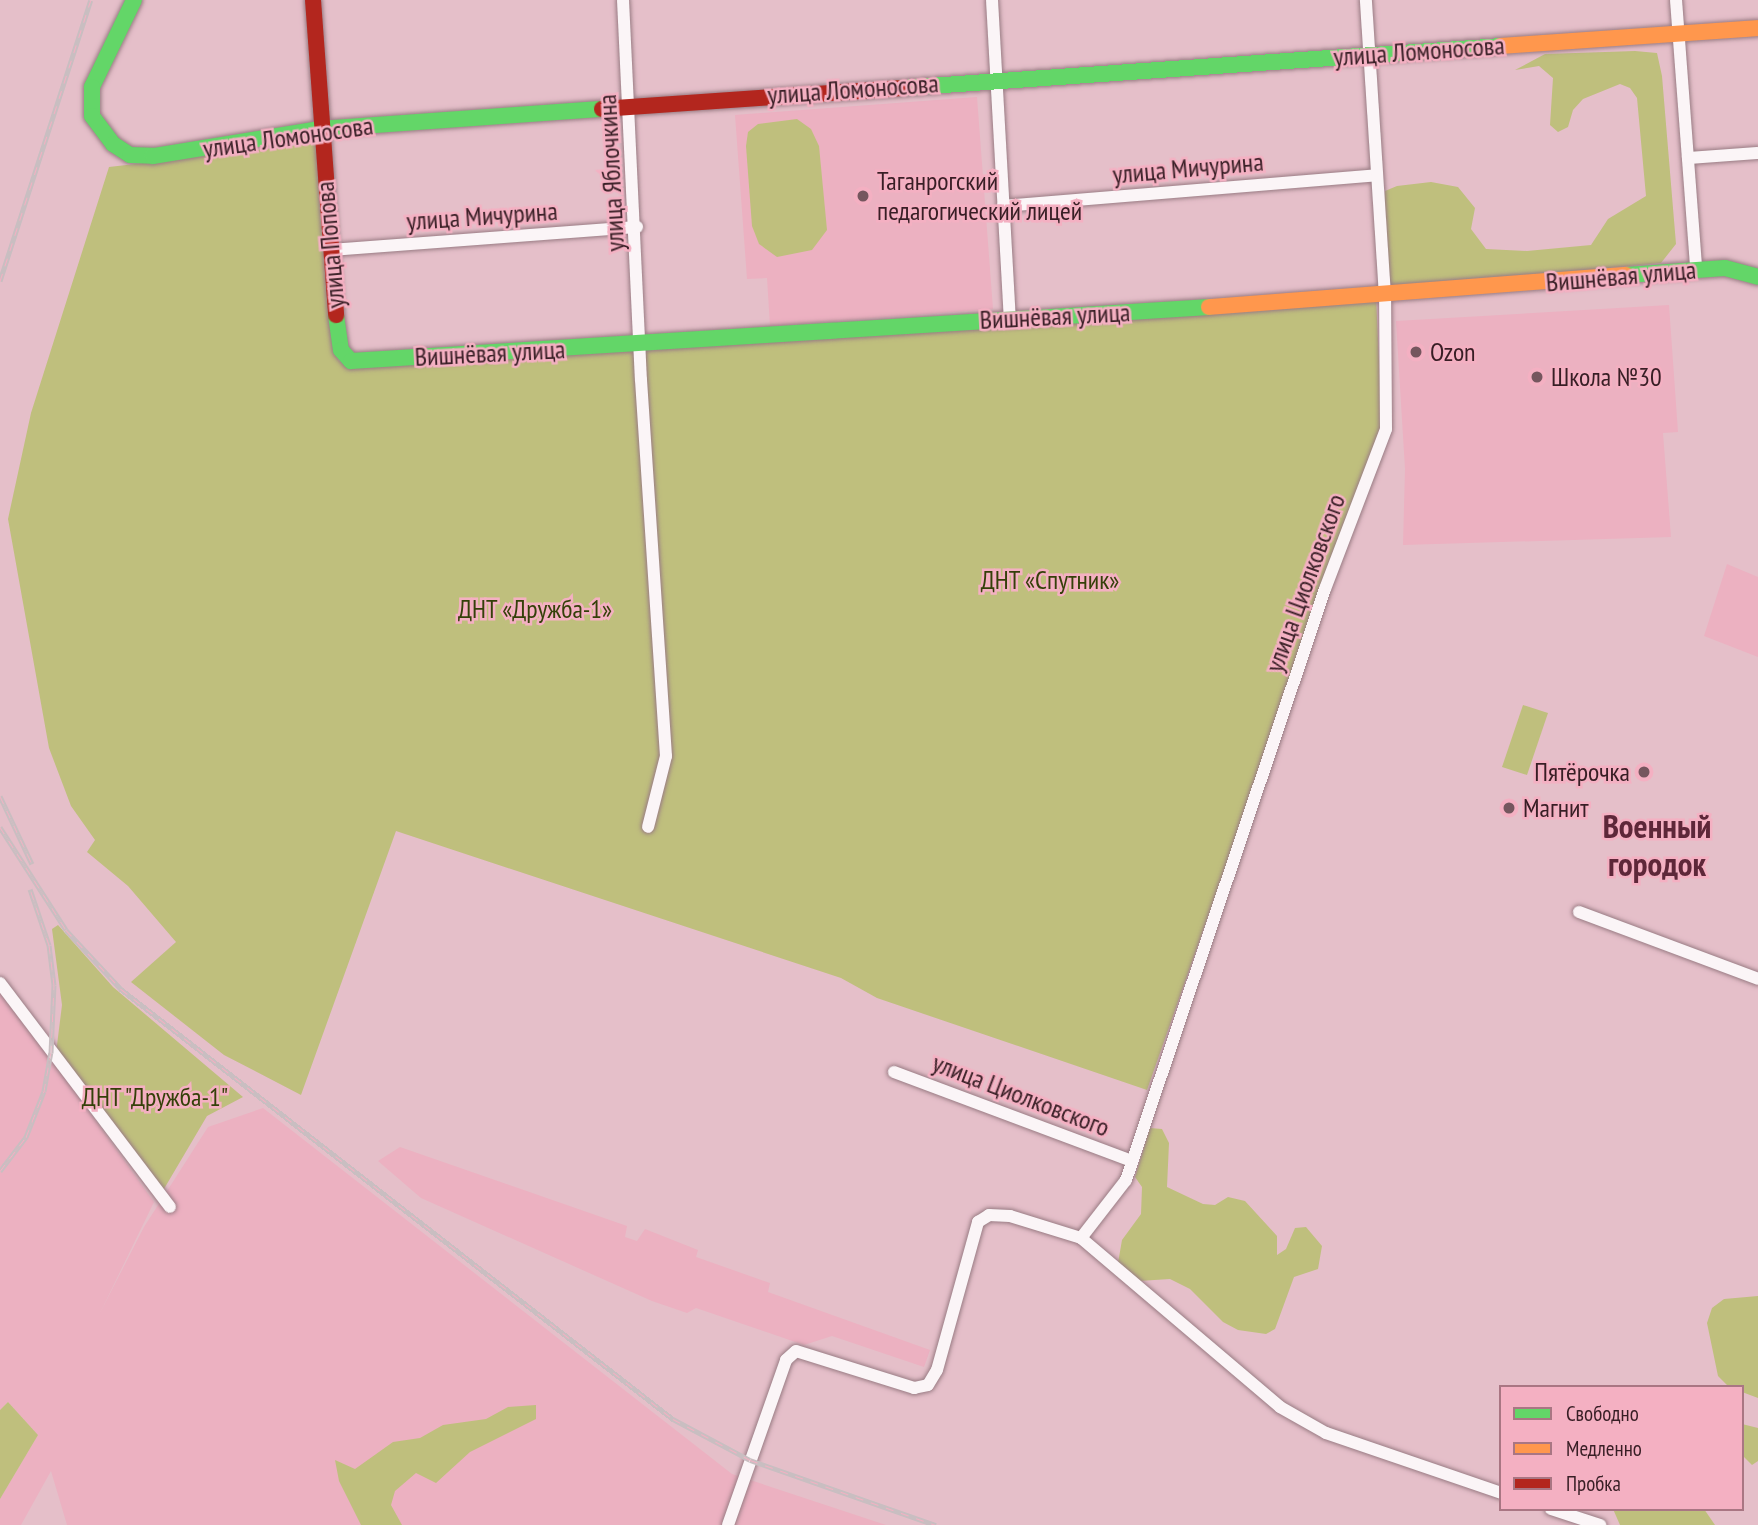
<!DOCTYPE html>
<meta charset="utf-8">
<style>
body{margin:0}
#map{position:relative;width:1758px;height:1525px;overflow:hidden;background:#e5bfc9;font-family:"PT Sans Narrow",sans-serif}
div>[style]{position:absolute}
[style*='--x']{left:calc(var(--x)*1px);top:calc(var(--y)*1px);width:calc(var(--w)*1px);rotate:calc(var(--a)*1deg)}
.built>*{inset:0;background:#ecb1c1}
.green>*{inset:0;background:#bfbf7d}
.roads{filter:drop-shadow(0 0 2px #997c84) drop-shadow(0 0 2px #997c84)}
.street>*{height:12px;margin:-6px;padding:0 6px;transform-origin:6px;border-radius:6px;background:#fbf5f7}
.fast>*{height:16px;margin:-8px;padding:0 8px;transform-origin:8px;border-radius:8px;background:#63d668}
.slow>*{height:16px;margin:-8px;padding:0 8px;transform-origin:8px;border-radius:8px;background:#ff974d}
.jam>*{height:16px;margin:-8px;padding:0 8px;transform-origin:8px;border-radius:8px;background:#b3261e}
.rail>*{height:5px;margin-top:-2.5px;transform-origin:0;background:repeating-linear-gradient(90deg,#f4b0c2 0 8px,#c9bec1 0 16px);box-sizing:border-box;border-block:2px solid #c9bec1}
.dots>*{width:19px;height:19px;translate:-50% -50%;box-sizing:border-box;border:4px solid #f4b0c2;border-radius:50%}
span{translate:-50% -50%;white-space:nowrap;text-align:center;line-height:1.15;-webkit-text-stroke:5px #f4b0c2;paint-order:stroke}
.street-label{font-size:26px;color:#381e25}
.poi-label{font-size:26px;color:#381e25}
.left{translate:0 -50%;text-align:left}
.right{translate:-100% -50%;text-align:right}
.park-label{font-size:26px;color:#344009}
.district-label{font-size:33px;color:#5e2739;font-weight:700}
.legend{position:absolute;left:1499px;top:1385px;width:245px;height:126px;box-sizing:border-box;background:#f4b0c2;border:2px solid #a97683;margin:0;padding:9px 12px;list-style:none;font-size:21px;color:#381e25}
.legend li{display:flex;align-items:center;gap:14px;height:35px}
.legend b{width:35px;border:2px solid #a97683}
</style>
<div id="map">
<div class="built">
<i style="clip-path:polygon(977px 97px,993px 309px,770px 326px,767px 278px,747px 279px,735px 115px)"></i>
<i style="clip-path:polygon(1669px 305px,1678px 432px,1663px 433px,1671px 537px,1403px 545px,1405px 469px,1396px 321px)"></i>
<i style="clip-path:polygon(1727px 564px,1758px 577px,1758px 657px,1704px 636px)"></i>
<i style="clip-path:polygon(0 988px,154px 1202px,100px 1313px,144px 1227px,208px 1127px,263px 1108px,732px 1474px,886px 1525px,67px 1525px,51px 1471px,21px 1525px,0 1525px,0 1499px,38px 1435px,8px 1402px,0 1410px)"></i>
<i style="clip-path:polygon(400px 1147px,627px 1226px,625px 1237px,637px 1241px,645px 1229px,698px 1250px,696px 1257px,770px 1283px,768px 1292px,930px 1350px,924px 1367px,832px 1336px,804px 1345px,696px 1308px,687px 1313px,652px 1301px,421px 1198px,378px 1161px)"></i>
</div>
<div class="green">
<i style="clip-path:polygon(1635px 51px,1657px 53px,1662px 76px,1676px 244px,1661px 263px,1395px 288px,1384px 277px,1380px 221px,1385px 191px,1397px 186px,1431px 182px,1458px 187px,1475px 208px,1471px 229px,1486px 249px,1527px 251px,1591px 245px,1608px 219px,1646px 196px,1637px 98px,1630px 88px,1620px 84px,1583px 99px,1573px 110px,1568px 127px,1558px 132px,1550px 125px,1553px 78px,1539px 66px,1515px 70px,1545px 54px)"></i>
<i style="clip-path:polygon(797px 119px,811px 129px,819px 146px,827px 230px,812px 250px,777px 257px,759px 244px,752px 226px,746px 146px,748px 132px,758px 124px)"></i>
<i style="clip-path:polygon(316px 143px,333px 348px,339px 361px,357px 367px,1376px 297px,1382px 422px,1147px 1090px,877px 998px,841px 978px,396px 831px,301px 1095px,224px 1055px,131px 982px,176px 942px,128px 886px,87px 852px,95px 840px,71px 806px,49px 748px,8px 519px,31px 413px,109px 167px)"></i>
<i style="clip-path:polygon(1523px 705px,1548px 713px,1527px 775px,1502px 767px)"></i>
<i style="clip-path:polygon(58px 925px,113px 987px,243px 1097px,207px 1116px,161px 1194px,56px 1053px,62px 1005px,52px 929px)"></i>
<i style="clip-path:polygon(1150px 1128px,1162px 1129px,1169px 1143px,1167px 1187px,1203px 1204px,1215px 1205px,1228px 1197px,1245px 1201px,1277px 1236px,1277px 1255px,1286px 1249px,1295px 1228px,1306px 1227px,1322px 1246px,1318px 1269px,1294px 1277px,1275px 1329px,1266px 1334px,1238px 1330px,1223px 1322px,1190px 1289px,1170px 1279px,1139px 1281px,1118px 1263px,1122px 1240px,1141px 1214px,1142px 1187px,1135px 1177px)"></i>
<i style="clip-path:polygon(1758px 1296px,1758px 1398px,1742px 1392px,1742px 1387px,1729px 1387px,1718px 1376px,1707px 1323px,1712px 1308px,1724px 1299px)"></i>
<i style="clip-path:polygon(8px 1402px,38px 1435px,0 1499px,0 1410px)"></i>
<i style="clip-path:polygon(536px 1405px,536px 1419px,470px 1452px,436px 1483px,416px 1473px,395px 1491px,391px 1505px,402px 1525px,361px 1525px,339px 1481px,335px 1460px,355px 1469px,393px 1442px,420px 1438px,443px 1425px,486px 1419px,508px 1407px)"></i>
<i style="clip-path:polygon(1742px 1424px,1758px 1428px,1758px 1461px,1752px 1465px,1742px 1455px)"></i>
<i style="clip-path:polygon(1613px 1509px,1704px 1509px,1715px 1525px,1620px 1525px)"></i>
</div>
<div class="roads">
<div class="street">
<i style="--x:623;--y:0;--w:380;--a:87.3"></i>
<i style="--x:641;--y:380;--w:377;--a:86.2"></i>
<i style="--x:666;--y:756;--w:73;--a:104.2"></i>
<i style="--x:992;--y:0;--w:320;--a:86.8"></i>
<i style="--x:1676;--y:0;--w:270;--a:85.7"></i>
<i style="--x:1688;--y:158;--w:70;--a:-4.1"></i>
<i style="--x:1003;--y:206;--w:375;--a:-4.7"></i>
<i style="--x:330;--y:250;--w:308;--a:-4.3"></i>
<i style="--x:1579;--y:912;--w:191;--a:20.5"></i>
<i style="--x:0;--y:983;--w:281;--a:52.8"></i>
<i style="--x:894;--y:1072;--w:254;--a:20.5"></i>
<i style="--x:1081;--y:1238;--w:73;--a:-52.2"></i>
<i style="--x:1126;--y:1180;--w:624;--a:-71.39"></i>
<i style="--x:1325;--y:589;--w:171;--a:-69.1"></i>
<i style="--x:1386;--y:429;--w:133;--a:-90.4"></i>
<i style="--x:1385;--y:296;--w:297;--a:-93.7"></i>
<i style="--x:1551;--y:1509;--w:52;--a:18.1"></i>
<i style="--x:728;--y:1525;--w:175;--a:-70.6"></i>
<i style="--x:786;--y:1360;--w:13;--a:-42"></i>
<i style="--x:796;--y:1351;--w:124;--a:17.4"></i>
<i style="--x:914;--y:1388;--w:14;--a:-12"></i>
<i style="--x:928;--y:1385;--w:17;--a:-59"></i>
<i style="--x:937;--y:1370;--w:154;--a:-74.5"></i>
<i style="--x:978;--y:1222;--w:13;--a:-32"></i>
<i style="--x:989;--y:1215;--w:21;--a:3"></i>
<i style="--x:1010;--y:1216;--w:74;--a:17.2"></i>
<i style="--x:1081;--y:1238;--w:261;--a:40.3"></i>
<i style="--x:1280;--y:1407;--w:53;--a:29.5"></i>
<i style="--x:1326;--y:1433;--w:185;--a:18.9"></i>
</div>
<div class="fast">
<i style="--x:134;--y:0;--w:97;--a:115.8"></i>
<i style="--x:92;--y:87;--w:29;--a:90"></i>
<i style="--x:92;--y:116;--w:35;--a:53"></i>
<i style="--x:113;--y:144;--w:20;--a:33"></i>
<i style="--x:130;--y:155;--w:23;--a:2"></i>
<i style="--x:153;--y:156;--w:169;--a:-9.2"></i>
<i style="--x:320;--y:129;--w:283;--a:-4.1"></i>
<i style="--x:901;--y:88;--w:601;--a:-4"></i>
<i style="--x:1626;--y:275;--w:99;--a:-4"></i>
<i style="--x:1725;--y:268;--w:34;--a:15"></i>
<i style="--x:336;--y:315;--w:35;--a:82"></i>
<i style="--x:341;--y:350;--w:15;--a:48"></i>
<i style="--x:351;--y:361;--w:860;--a:-3.6"></i>
</div>
<div class="slow">
<i style="--x:1501;--y:46;--w:258;--a:-4"></i>
<i style="--x:1209;--y:307;--w:418;--a:-4.4"></i>
</div>
<div class="jam">
<i style="--x:313;--y:0;--w:316;--a:85.8"></i>
<i style="--x:602;--y:109;--w:300;--a:-4"></i>
</div>
</div>
<div class="rail">
<i style="--x:0;--y:281;--w:295;--a:-72.1"></i>
<i style="--x:0;--y:796;--w:75;--a:64.8"></i>
<i style="--x:0;--y:827;--w:122;--a:57.3"></i>
<i style="--x:66;--y:930;--w:81;--a:47"></i>
<i style="--x:121;--y:989;--w:700;--a:37.92"></i>
<i style="--x:673;--y:1419;--w:87;--a:28"></i>
<i style="--x:750;--y:1460;--w:197;--a:19.3"></i>
<i style="--x:0;--y:1171;--w:43;--a:-52.6"></i>
<i style="--x:26;--y:1137;--w:49;--a:-68.6"></i>
<i style="--x:44;--y:1091;--w:39;--a:-80"></i>
<i style="--x:51;--y:1053;--w:68;--a:-87.5"></i>
<i style="--x:54;--y:985;--w:40;--a:-97.1"></i>
<i style="--x:49;--y:945;--w:59;--a:-108.7"></i>
</div>
<div class="dots">
<i style="left:863px;top:196px;background:#75565e"></i>
<i style="left:1416px;top:352px;background:#75565e"></i>
<i style="left:1537px;top:377px;background:#75565e"></i>
<i style="left:1644px;top:772px;background:#75565e"></i>
<i style="left:1509px;top:808px;background:#75565e"></i>
</div>
<div class="street-label">
<span style="left:1419px;top:51px;rotate:-4deg">улица Ломоносова</span>
<span style="left:853px;top:89px;rotate:-4deg">улица Ломоносова</span>
<span style="left:288px;top:137px;rotate:-8deg">улица Ломоносова</span>
<span style="left:1188px;top:168px;rotate:-5deg">улица Мичурина</span>
<span style="left:611px;top:173px;rotate:-93deg">улица Яблочкина</span>
<span style="left:482px;top:216px;rotate:-4deg">улица Мичурина</span>
<span style="left:330px;top:245px;rotate:-95deg">улица Попова</span>
<span style="left:1621px;top:276px;rotate:-5deg">Вишнёвая улица</span>
<span style="left:1055px;top:316px;rotate:-3deg">Вишнёвая улица</span>
<span style="left:490px;top:353px;rotate:-3deg">Вишнёвая улица</span>
<span style="left:1305px;top:583px;rotate:-70deg">улица Циолковского</span>
<span style="left:1021px;top:1095px;rotate:21deg">улица Циолковского</span>
</div>
<div class="poi-label">
<span class="left" style="left:877px;top:196px">Таганрогский<br>педагогический лицей</span>
<span class="left" style="left:1430px;top:352px">Ozon</span>
<span class="left" style="left:1551px;top:377px">Школа №30</span>
<span class="right" style="left:1630px;top:772px">Пятёрочка</span>
<span class="left" style="left:1523px;top:808px">Магнит</span>
</div>
<div class="park-label">
<span style="left:1050px;top:580px">ДНТ «Спутник»</span>
<span style="left:535px;top:609px">ДНТ «Дружба-1»</span>
<span style="left:155px;top:1097px">ДНТ "Дружба-1"</span>
</div>
<div class="district-label">
<span style="left:1657px;top:845px">Военный<br>городок</span>
</div>
<ul class="legend">
<li><b style="height:9px;background:#63d668"></b>Свободно</li>
<li><b style="height:9px;background:#ff974d"></b>Медленно</li>
<li><b style="height:9px;background:#b3261e"></b>Пробка</li>
</ul>
</div>
